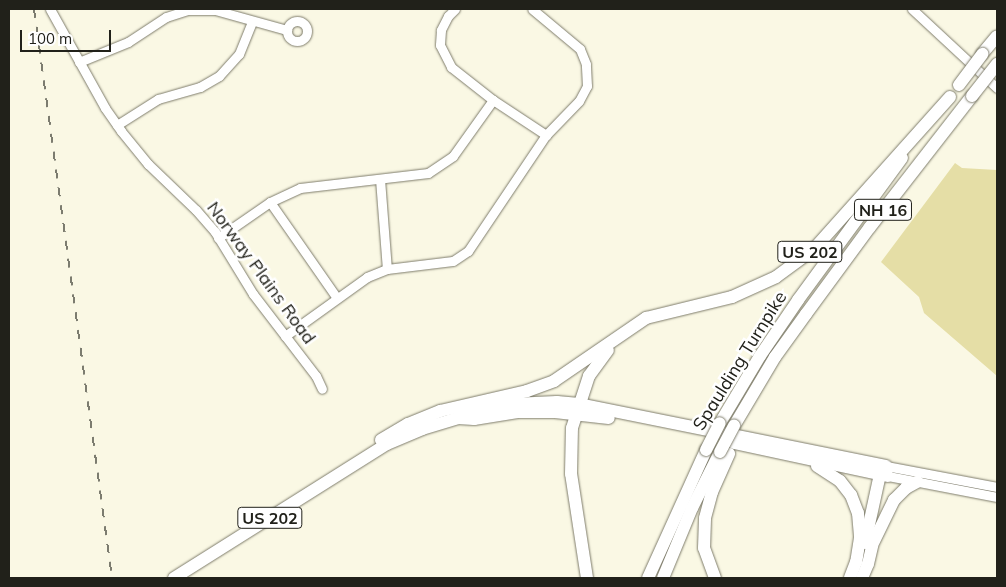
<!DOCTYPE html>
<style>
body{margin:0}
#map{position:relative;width:1006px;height:587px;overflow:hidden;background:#faf8e4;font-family:Mulish,sans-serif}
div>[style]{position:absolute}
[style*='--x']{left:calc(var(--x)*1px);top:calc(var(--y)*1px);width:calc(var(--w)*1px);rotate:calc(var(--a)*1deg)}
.green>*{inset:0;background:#e5dea6}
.roads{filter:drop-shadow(0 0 1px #7e7c6b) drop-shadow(0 0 1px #7e7c6b)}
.minor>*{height:9px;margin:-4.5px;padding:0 4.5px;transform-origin:4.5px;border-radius:4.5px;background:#fff}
.minor>.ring{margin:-4.5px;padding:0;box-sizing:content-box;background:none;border:9px solid #fff;border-radius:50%}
.highway>*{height:12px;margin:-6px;padding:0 6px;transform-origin:6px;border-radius:6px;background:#fff}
.rail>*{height:2px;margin-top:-1px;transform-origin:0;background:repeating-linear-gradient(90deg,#7c7c6f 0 9px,transparent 0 18px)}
.bridges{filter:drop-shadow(0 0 1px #7e7c6b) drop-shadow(0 0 1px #7e7c6b)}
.highway-bridge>*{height:12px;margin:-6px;padding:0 6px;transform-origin:6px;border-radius:6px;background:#fff}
span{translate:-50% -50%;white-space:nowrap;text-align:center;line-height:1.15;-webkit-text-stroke:5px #fff;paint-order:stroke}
.shield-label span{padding:1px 4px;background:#fff;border:1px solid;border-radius:4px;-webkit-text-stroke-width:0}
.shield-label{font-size:16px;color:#21211a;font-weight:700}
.street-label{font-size:18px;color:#21211a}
.frame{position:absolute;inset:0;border:10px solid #21211a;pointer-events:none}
.scale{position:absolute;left:20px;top:30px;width:91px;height:22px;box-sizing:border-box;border:2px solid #21211a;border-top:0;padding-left:6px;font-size:15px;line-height:18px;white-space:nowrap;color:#21211a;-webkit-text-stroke:4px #fff;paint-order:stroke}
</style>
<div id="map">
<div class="green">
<i style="clip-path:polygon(955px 163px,962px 168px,997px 170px,997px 376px,924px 313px,919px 297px,881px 262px)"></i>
</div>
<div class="roads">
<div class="minor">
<i style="--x:50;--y:9;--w:113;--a:60.9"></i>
<i style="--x:105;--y:108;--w:28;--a:55"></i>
<i style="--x:121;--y:131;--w:43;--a:50.7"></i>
<i style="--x:148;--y:164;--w:66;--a:43.8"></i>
<i style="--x:196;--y:210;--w:29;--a:49"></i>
<i style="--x:215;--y:232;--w:73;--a:58.5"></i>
<i style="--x:253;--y:294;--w:103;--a:52.5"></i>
<i style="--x:316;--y:376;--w:14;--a:65"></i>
<i style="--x:455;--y:9;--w:10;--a:135"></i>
<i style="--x:448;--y:16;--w:16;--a:117"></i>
<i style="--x:441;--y:30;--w:15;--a:94"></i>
<i style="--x:440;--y:45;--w:25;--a:63"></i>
<i style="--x:451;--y:67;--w:53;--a:38.2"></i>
<i style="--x:493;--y:100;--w:64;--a:33.4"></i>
<i style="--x:912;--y:9;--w:116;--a:42.9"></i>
<i class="ring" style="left:287px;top:21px;width:11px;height:11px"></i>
<i style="--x:79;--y:62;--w:53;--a:-22.2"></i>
<i style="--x:128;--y:42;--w:45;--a:-33.3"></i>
<i style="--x:166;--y:17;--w:22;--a:-18"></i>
<i style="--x:187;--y:10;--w:28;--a:0"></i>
<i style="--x:215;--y:10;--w:75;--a:15.5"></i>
<i style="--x:117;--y:125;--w:49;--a:-32.4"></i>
<i style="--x:158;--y:99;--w:44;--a:-15.9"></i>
<i style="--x:200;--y:87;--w:22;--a:-30"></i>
<i style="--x:219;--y:76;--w:30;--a:-48"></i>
<i style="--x:239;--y:54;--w:35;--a:-68"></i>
<i style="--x:380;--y:179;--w:90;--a:85.6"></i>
<i style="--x:270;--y:202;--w:117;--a:55.1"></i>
<i style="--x:218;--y:238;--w:63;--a:-34.7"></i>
<i style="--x:270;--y:202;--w:33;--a:-25"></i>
<i style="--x:300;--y:188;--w:129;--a:-6.7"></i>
<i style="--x:428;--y:173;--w:30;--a:-34"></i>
<i style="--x:453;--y:156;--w:69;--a:-54.5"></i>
<i style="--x:285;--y:336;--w:101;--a:-35.7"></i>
<i style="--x:367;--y:277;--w:22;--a:-22"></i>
<i style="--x:387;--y:269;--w:66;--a:-6.9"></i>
<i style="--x:453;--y:261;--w:18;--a:-34"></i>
<i style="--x:468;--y:251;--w:140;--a:-56.1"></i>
<i style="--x:546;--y:135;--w:47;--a:-45.9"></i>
<i style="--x:579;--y:101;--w:17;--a:-62"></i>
<i style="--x:587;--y:86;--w:22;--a:-93"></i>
<i style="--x:586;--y:64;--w:16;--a:-112"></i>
<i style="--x:580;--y:49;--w:62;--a:-140.2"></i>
<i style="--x:886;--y:466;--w:113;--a:10.7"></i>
<i style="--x:888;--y:476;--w:111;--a:10.9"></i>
</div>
<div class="highway">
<i style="--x:982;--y:54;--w:23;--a:-50"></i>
<i style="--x:458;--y:418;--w:16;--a:4"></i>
<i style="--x:474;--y:419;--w:44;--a:-9.2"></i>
<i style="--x:517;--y:412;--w:38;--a:0"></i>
<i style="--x:555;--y:412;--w:54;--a:6.3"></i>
<i style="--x:720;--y:423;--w:78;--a:-59.2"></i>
<i style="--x:760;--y:356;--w:68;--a:-55.8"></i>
<i style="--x:798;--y:300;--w:176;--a:-53.8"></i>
<i style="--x:734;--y:426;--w:80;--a:-59.3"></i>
<i style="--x:775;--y:357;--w:53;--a:-54.2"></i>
<i style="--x:806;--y:314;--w:108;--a:-53.7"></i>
<i style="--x:870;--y:227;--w:166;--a:-52.1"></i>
<i style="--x:381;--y:440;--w:31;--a:-31"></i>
<i style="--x:408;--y:424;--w:35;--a:-22"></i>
<i style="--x:440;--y:411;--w:89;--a:-12.9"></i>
<i style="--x:527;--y:391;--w:29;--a:-20"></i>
<i style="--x:554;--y:381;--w:112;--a:-34.4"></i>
<i style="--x:646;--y:318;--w:89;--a:-13.7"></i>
<i style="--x:732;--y:297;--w:48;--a:-24.4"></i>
<i style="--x:776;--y:277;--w:47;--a:-36.4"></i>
<i style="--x:814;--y:249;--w:204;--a:-48.2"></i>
<i style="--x:734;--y:443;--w:157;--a:12.1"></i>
<i style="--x:817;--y:466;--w:27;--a:33"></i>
<i style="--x:840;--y:481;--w:18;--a:52"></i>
<i style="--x:851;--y:495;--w:19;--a:69"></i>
<i style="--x:858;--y:513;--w:25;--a:85"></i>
<i style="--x:860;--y:538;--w:24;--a:99"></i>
<i style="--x:856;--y:562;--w:17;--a:111"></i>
<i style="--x:874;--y:541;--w:46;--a:-64"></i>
<i style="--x:894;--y:500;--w:17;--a:-45"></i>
<i style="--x:906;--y:488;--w:13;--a:-29"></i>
<i style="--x:865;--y:543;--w:71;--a:-77.7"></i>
<i style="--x:880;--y:474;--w:7;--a:-56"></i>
<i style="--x:174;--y:578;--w:252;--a:-32.2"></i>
<i style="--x:387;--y:444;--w:38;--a:-23"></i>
<i style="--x:422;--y:429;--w:38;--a:-17"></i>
<i style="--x:458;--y:418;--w:17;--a:-28"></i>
<i style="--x:473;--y:410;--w:40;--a:-8.5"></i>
<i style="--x:513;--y:404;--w:44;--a:-2.6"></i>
<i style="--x:557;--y:402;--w:22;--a:5"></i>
<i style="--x:579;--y:404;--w:313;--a:11.4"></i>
<i style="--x:587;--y:578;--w:105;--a:-98.7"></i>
<i style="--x:571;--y:474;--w:46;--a:-88.8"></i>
<i style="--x:572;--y:428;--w:55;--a:-71.9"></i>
<i style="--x:589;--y:376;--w:32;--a:-54"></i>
<i style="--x:648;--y:578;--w:141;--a:-65.6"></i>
<i style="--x:663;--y:578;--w:76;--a:-67.5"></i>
<i style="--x:692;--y:508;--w:63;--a:-63.4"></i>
<i style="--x:715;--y:578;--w:32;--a:-110"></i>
<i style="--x:704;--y:548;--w:30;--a:-88"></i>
<i style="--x:705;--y:518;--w:27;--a:-75"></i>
<i style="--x:712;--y:492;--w:42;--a:-65.9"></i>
<i style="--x:862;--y:578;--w:15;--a:-67"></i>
<i style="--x:868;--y:564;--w:32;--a:-77"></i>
</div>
</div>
<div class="rail">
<i style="--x:34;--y:9;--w:574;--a:82.19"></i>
</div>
<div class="bridges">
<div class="highway-bridge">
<i style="--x:959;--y:85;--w:39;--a:-53"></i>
<i style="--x:972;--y:96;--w:41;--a:-52"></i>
<i style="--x:706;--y:450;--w:30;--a:-63"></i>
<i style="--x:720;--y:452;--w:30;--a:-62"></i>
</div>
</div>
<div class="shield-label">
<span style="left:883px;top:210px">NH 16</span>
<span style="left:810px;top:252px">US 202</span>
<span style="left:270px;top:518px">US 202</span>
</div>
<div class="street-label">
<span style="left:261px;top:273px;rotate:54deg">Norway Plains Road</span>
<span style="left:740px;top:361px;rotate:-58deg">Spaulding Turnpike</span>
</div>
<div class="frame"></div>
<div class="scale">100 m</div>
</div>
